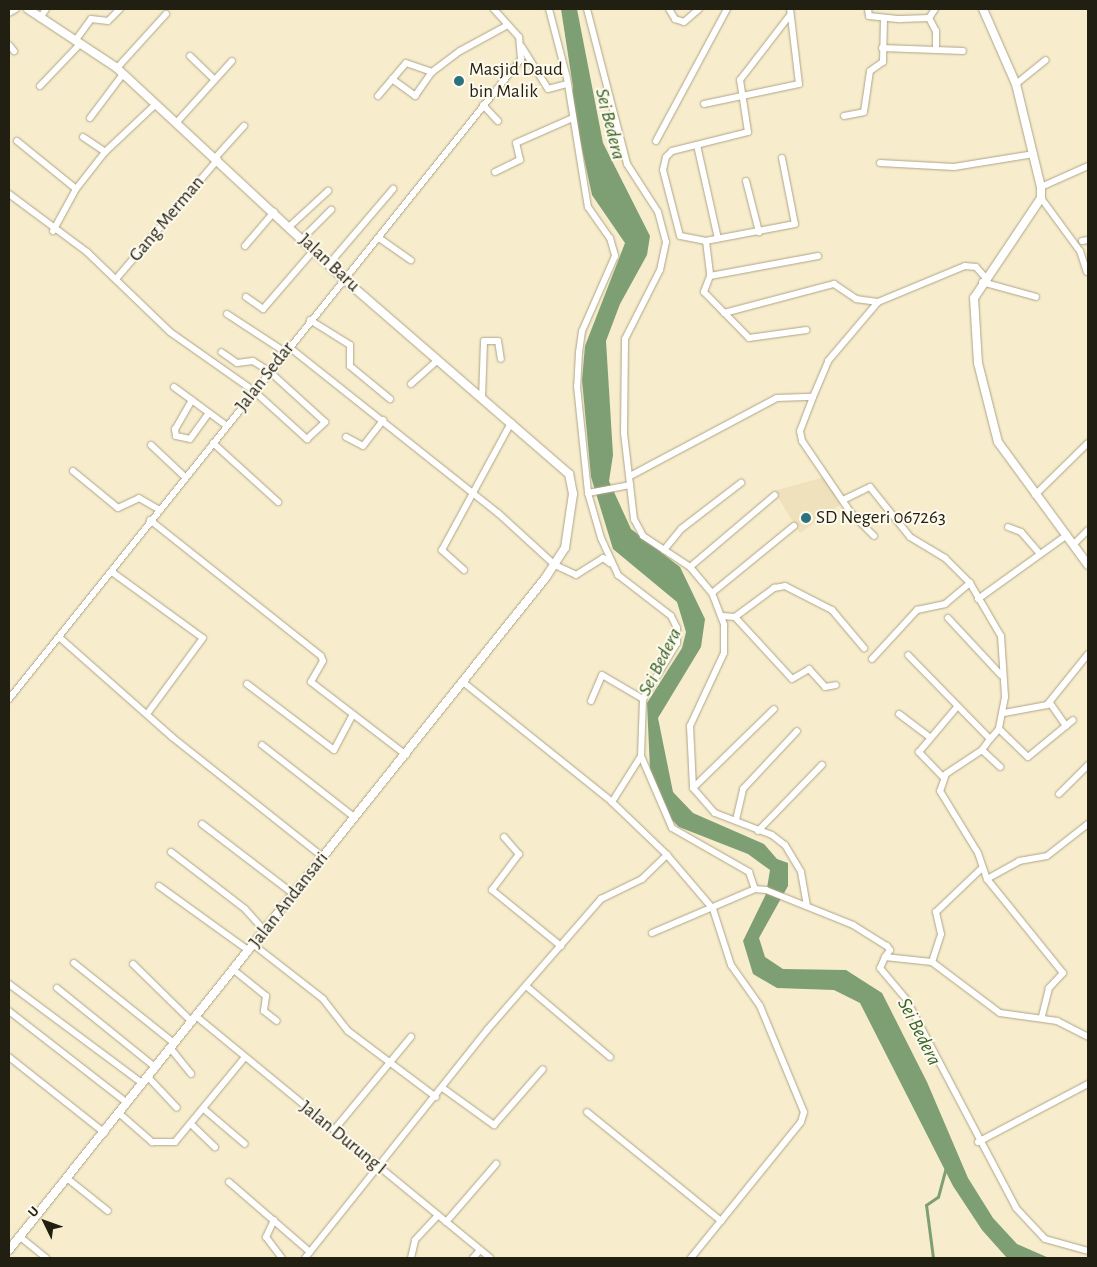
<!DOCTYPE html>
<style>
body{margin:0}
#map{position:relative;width:1097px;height:1267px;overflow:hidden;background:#f7edcd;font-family:"Alegreya Sans",sans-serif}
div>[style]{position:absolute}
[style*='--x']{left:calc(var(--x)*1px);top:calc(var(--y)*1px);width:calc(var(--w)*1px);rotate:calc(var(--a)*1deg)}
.built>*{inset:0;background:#eee1bb}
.water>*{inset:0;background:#7d9f73}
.stream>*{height:2.5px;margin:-1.25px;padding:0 1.25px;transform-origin:1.25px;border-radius:1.25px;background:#7d9f73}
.roads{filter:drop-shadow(0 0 1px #aea486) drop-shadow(0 0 1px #aea486)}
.minor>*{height:6px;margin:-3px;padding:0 3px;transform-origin:3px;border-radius:3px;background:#fff}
.tertiary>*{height:8px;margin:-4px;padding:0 4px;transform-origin:4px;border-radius:4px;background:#fff}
.dots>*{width:14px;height:14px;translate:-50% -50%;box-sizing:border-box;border:2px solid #fefaee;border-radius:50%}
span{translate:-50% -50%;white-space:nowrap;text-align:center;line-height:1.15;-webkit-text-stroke:4px #fefaee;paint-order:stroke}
.poi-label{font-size:19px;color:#211e12}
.left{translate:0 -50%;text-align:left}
.street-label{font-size:19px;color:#211e12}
.water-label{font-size:20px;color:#366326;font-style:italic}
.frame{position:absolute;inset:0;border:10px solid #211e12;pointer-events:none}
.north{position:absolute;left:20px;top:1197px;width:50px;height:50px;-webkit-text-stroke:4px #fefaee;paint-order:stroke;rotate:312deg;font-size:14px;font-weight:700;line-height:20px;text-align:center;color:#211e12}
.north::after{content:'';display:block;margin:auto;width:18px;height:22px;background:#211e12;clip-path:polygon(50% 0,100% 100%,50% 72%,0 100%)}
</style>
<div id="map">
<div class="built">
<i style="clip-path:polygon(824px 477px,843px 503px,800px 533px,774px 491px)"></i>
</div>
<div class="water">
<i style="clip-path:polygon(561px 9px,577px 9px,603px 143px,650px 236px,647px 255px,620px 304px,606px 341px,613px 455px,609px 481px,631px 529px,680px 567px,705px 619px,701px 647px,658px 718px,673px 792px,693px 813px,764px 844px,777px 859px,788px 863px,788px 886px,759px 938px,765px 957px,783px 969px,846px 970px,882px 993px,927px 1082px,968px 1178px,993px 1218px,1017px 1244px,1049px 1258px,1007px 1258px,982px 1230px,953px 1186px,860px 1003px,834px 990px,777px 988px,753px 974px,743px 941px,766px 894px,770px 870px,748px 854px,679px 827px,672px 820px,650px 769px,647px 703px,682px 648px,686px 632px,677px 602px,613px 549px,591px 477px,582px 380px,585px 346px,625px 243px,592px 195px,571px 99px,573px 87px)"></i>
</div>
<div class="stream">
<i style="--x:933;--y:1258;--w:53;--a:-97.5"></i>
<i style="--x:926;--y:1205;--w:14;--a:-34"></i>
<i style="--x:938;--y:1197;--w:30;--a:-75"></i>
</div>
<div class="roads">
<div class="minor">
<i style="--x:549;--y:9;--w:71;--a:75.4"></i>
<i style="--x:567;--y:78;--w:131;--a:80.8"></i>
<i style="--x:588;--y:207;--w:38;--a:55"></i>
<i style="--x:610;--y:238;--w:19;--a:74"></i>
<i style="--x:615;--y:256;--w:82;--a:113.7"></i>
<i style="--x:582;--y:331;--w:21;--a:98"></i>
<i style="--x:579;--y:352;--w:34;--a:93"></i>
<i style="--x:577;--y:386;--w:108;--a:84.1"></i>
<i style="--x:588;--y:493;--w:47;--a:73.9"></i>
<i style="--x:601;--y:538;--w:41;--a:65.3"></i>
<i style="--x:618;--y:575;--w:67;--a:37.7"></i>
<i style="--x:671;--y:616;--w:13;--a:63"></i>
<i style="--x:677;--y:628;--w:15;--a:90"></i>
<i style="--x:677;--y:643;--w:66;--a:121.3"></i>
<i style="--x:643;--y:699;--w:57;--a:92"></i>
<i style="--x:641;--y:756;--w:78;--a:66.7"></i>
<i style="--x:672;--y:828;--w:89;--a:29.7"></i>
<i style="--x:749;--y:872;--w:18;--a:71"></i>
<i style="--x:587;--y:9;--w:160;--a:75.5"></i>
<i style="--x:627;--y:164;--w:57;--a:57.1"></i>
<i style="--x:658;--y:212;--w:31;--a:75"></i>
<i style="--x:666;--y:242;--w:29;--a:102"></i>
<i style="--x:660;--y:270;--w:77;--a:116.9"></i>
<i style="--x:625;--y:339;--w:94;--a:90.6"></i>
<i style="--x:624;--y:433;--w:87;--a:83.4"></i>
<i style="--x:634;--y:519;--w:19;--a:62"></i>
<i style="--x:643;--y:536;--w:56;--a:33.4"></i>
<i style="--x:690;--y:567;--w:34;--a:50"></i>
<i style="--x:712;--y:593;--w:34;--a:69"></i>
<i style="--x:724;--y:625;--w:28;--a:90"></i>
<i style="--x:724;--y:653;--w:81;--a:115"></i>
<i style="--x:690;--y:726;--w:62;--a:87.2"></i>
<i style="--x:693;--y:788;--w:33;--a:49"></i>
<i style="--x:715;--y:813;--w:61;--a:21.1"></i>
<i style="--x:772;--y:835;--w:16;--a:38"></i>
<i style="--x:785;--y:845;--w:31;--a:59"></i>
<i style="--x:801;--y:872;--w:34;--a:80"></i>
<i style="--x:669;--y:9;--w:12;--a:59"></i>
<i style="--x:675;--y:19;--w:9;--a:18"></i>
<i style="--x:684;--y:22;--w:20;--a:-41"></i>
<i style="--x:868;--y:9;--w:7;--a:82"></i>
<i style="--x:869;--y:16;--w:31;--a:6"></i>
<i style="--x:900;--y:19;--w:29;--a:-2"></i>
<i style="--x:929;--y:18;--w:11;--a:-56"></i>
<i style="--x:9;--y:13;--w:8;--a:-30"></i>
<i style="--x:40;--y:18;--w:11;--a:-56"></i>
<i style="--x:929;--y:18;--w:15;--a:62"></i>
<i style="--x:936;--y:31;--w:17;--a:90"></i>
<i style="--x:75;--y:41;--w:27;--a:-54"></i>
<i style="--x:91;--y:19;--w:17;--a:7"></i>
<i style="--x:108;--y:21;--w:17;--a:-45"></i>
<i style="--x:9;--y:45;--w:8;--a:50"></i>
<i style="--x:522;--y:47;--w:49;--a:58.2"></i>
<i style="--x:548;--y:89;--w:20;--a:-15"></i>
<i style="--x:882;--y:48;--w:81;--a:2.1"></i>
<i style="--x:190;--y:56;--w:33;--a:44"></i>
<i style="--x:117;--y:68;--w:73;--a:-47.8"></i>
<i style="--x:392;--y:79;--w:29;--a:36"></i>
<i style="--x:415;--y:96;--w:29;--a:-55"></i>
<i style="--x:1016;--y:84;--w:38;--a:-39"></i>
<i style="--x:40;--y:86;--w:58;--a:-46.4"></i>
<i style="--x:378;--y:96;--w:43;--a:-49.7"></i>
<i style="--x:406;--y:63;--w:28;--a:19"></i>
<i style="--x:432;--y:72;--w:35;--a:-37"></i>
<i style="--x:460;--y:51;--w:52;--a:-28.5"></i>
<i style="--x:704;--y:104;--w:97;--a:-11.9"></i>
<i style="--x:799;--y:84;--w:76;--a:-96.8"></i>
<i style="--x:483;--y:105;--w:22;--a:47"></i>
<i style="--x:844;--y:116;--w:20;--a:-11"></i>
<i style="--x:864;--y:112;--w:41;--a:-81.7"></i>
<i style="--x:870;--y:71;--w:16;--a:-35"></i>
<i style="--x:883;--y:62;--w:44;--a:-88.7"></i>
<i style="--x:90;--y:118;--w:55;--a:-53.1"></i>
<i style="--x:177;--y:122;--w:82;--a:-48"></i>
<i style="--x:83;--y:137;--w:27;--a:34"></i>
<i style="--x:17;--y:141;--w:76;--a:39.1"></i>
<i style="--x:656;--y:141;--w:150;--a:-61.7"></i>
<i style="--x:697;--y:145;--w:96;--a:77.4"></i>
<i style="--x:216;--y:157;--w:42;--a:-47.9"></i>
<i style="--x:782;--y:158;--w:67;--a:78.9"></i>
<i style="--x:795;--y:224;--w:91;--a:169.2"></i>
<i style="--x:706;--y:241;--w:26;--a:-169"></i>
<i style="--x:680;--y:236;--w:68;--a:-104.4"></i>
<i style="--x:663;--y:170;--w:13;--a:-77"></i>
<i style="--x:666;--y:157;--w:8;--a:-45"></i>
<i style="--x:672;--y:151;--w:78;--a:-14"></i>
<i style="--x:748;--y:132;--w:53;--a:-98.7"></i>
<i style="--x:740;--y:80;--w:82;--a:-52.4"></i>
<i style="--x:880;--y:163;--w:74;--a:3.1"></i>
<i style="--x:954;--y:167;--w:81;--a:-9.2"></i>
<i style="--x:495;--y:172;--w:28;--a:-26"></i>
<i style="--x:520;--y:160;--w:17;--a:-103"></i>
<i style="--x:516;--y:143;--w:62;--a:-23.7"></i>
<i style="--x:746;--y:181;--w:53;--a:75.7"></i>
<i style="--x:1041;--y:187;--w:51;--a:-24.1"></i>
<i style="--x:9;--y:194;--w:97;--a:36.6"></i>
<i style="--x:87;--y:252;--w:115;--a:43.9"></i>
<i style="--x:170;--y:332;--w:103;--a:35.1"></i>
<i style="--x:254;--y:391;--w:72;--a:42.2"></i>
<i style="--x:307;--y:439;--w:25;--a:-43"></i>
<i style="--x:325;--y:422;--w:76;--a:-137.7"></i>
<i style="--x:269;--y:371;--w:19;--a:-148"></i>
<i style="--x:253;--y:361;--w:16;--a:173"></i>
<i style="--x:237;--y:363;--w:19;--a:-145"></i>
<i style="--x:1041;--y:198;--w:66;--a:53.7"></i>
<i style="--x:1080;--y:251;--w:22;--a:72"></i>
<i style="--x:290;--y:226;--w:52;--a:-42.6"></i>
<i style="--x:53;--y:231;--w:48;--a:-61.3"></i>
<i style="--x:76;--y:189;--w:47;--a:-51.9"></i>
<i style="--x:105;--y:152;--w:70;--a:-43.3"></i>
<i style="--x:303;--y:238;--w:40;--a:-45"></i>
<i style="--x:379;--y:238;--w:39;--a:35"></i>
<i style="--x:706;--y:241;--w:35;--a:83"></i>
<i style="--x:710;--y:276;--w:17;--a:111"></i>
<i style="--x:704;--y:292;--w:64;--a:45.6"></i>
<i style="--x:749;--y:338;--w:58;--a:-8"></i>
<i style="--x:1082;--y:241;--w:6;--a:-9"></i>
<i style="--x:245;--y:246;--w:45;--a:-49.5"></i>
<i style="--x:329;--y:264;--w:99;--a:-49.5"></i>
<i style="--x:710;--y:276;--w:110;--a:-10.5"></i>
<i style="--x:116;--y:279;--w:157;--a:-49.6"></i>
<i style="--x:982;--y:282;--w:56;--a:15.5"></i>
<i style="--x:246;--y:297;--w:21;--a:35"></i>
<i style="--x:263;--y:309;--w:78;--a:-49.2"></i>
<i style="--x:724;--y:313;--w:114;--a:-14.8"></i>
<i style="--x:834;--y:284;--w:27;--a:34"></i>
<i style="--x:856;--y:299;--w:22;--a:8"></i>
<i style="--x:227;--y:314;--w:69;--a:33.2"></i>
<i style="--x:310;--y:320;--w:47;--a:32"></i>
<i style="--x:350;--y:345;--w:21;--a:90"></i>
<i style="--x:350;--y:366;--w:52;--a:39.5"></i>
<i style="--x:289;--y:347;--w:267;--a:38.5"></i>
<i style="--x:498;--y:513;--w:77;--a:42.4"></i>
<i style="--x:555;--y:565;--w:23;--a:25"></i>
<i style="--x:576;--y:575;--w:32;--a:-32"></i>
<i style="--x:603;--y:558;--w:9;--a:36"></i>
<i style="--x:411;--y:384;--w:36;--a:-42"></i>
<i style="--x:174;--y:387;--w:66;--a:36.3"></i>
<i style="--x:482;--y:399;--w:58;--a:-88"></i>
<i style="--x:484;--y:341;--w:14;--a:0"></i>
<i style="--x:498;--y:341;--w:18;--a:81"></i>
<i style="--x:192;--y:400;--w:34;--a:120"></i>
<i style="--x:175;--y:429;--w:7;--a:82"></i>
<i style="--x:176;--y:436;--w:14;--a:12"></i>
<i style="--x:190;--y:439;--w:32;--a:-54"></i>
<i style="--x:346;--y:437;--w:19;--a:28"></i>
<i style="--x:363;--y:446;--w:33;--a:-52"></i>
<i style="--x:213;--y:443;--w:88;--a:42.2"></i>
<i style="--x:151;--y:445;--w:47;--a:43.3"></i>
<i style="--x:73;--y:471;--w:58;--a:39.4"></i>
<i style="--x:118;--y:508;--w:23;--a:-25"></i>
<i style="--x:139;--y:498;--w:22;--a:30"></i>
<i style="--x:632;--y:475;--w:164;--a:-28"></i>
<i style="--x:777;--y:398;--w:36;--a:-2"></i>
<i style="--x:588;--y:493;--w:43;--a:-10.8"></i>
<i style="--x:1035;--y:495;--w:74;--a:-44.5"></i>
<i style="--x:843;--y:500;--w:30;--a:-26"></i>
<i style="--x:870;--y:487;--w:64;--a:51.3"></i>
<i style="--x:910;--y:537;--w:41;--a:31"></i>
<i style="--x:945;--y:558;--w:35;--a:45"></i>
<i style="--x:970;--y:583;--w:61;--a:59.7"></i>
<i style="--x:1001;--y:636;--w:61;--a:86.2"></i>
<i style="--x:1005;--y:697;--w:33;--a:101"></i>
<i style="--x:999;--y:729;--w:13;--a:132"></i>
<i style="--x:990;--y:739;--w:117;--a:-134.3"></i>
<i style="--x:150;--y:520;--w:218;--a:38.5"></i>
<i style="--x:321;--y:656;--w:5;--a:68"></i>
<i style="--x:323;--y:661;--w:24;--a:120"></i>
<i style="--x:311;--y:682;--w:120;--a:37.5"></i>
<i style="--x:1008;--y:527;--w:14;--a:21"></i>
<i style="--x:1021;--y:532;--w:29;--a:49"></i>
<i style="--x:874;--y:536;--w:33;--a:-135"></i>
<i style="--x:851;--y:513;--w:87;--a:-124.2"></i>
<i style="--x:802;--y:441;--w:10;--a:-101"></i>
<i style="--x:800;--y:431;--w:36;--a:-69"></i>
<i style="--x:813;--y:397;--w:39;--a:-67"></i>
<i style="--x:828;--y:361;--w:77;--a:-49.7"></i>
<i style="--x:878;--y:302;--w:94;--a:-22.5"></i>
<i style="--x:965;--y:266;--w:11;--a:5"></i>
<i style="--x:976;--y:267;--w:13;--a:48"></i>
<i style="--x:1073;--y:545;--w:21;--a:-45"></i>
<i style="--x:664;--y:550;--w:27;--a:-51"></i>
<i style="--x:681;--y:529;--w:76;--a:-37.5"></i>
<i style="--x:690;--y:567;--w:111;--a:-40.3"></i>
<i style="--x:464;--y:570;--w:30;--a:-138"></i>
<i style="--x:442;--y:550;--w:145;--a:-61.5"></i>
<i style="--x:112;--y:572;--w:112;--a:36"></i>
<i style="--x:203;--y:638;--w:94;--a:126.4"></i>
<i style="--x:712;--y:593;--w:106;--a:-39.3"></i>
<i style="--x:978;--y:599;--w:110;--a:-35.7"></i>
<i style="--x:722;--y:616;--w:13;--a:4"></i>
<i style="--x:735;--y:617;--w:84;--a:47.4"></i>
<i style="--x:792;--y:679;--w:20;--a:-30"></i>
<i style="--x:809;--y:669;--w:24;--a:48"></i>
<i style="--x:825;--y:687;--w:11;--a:-10"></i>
<i style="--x:735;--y:617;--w:49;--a:-36.6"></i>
<i style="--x:774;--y:588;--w:11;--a:-10"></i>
<i style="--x:785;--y:586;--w:53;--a:27.1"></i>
<i style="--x:832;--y:610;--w:50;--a:49.9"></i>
<i style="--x:948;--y:618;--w:78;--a:47.1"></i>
<i style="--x:59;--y:637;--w:151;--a:41.5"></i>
<i style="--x:172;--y:737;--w:193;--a:38.5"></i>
<i style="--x:872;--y:659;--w:67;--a:-47.4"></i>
<i style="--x:917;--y:610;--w:29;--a:-12"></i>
<i style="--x:945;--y:604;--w:33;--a:-40"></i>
<i style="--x:463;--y:682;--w:191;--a:38.8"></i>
<i style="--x:612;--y:802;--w:76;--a:43.9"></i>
<i style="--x:247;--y:684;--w:109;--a:37.2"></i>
<i style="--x:334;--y:750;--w:38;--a:-62"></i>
<i style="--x:9;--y:699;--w:820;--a:-51.34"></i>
<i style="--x:521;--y:59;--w:22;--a:-95"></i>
<i style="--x:519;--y:37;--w:38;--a:-132"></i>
<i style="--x:591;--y:701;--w:28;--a:-67"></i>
<i style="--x:602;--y:675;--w:48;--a:30.3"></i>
<i style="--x:1050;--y:703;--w:28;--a:55"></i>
<i style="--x:1004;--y:713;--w:44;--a:-10.5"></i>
<i style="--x:1047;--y:705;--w:65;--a:-51.2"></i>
<i style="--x:899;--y:714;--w:38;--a:37"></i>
<i style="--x:999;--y:729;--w:40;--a:44"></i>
<i style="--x:1028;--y:757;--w:58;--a:-39.4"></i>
<i style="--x:990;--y:739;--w:14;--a:126"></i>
<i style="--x:982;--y:750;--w:43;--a:146.3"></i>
<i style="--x:946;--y:774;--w:18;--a:109"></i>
<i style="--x:940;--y:791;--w:73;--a:58.5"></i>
<i style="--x:978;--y:853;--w:28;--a:71"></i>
<i style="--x:987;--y:879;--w:121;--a:51"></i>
<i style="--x:1063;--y:973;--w:21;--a:133"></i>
<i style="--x:1049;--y:988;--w:30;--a:104"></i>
<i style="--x:262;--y:745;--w:117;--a:38"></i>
<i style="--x:982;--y:750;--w:25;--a:43"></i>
<i style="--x:943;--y:777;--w:35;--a:-134"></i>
<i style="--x:919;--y:752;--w:59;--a:-49.8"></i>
<i style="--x:693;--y:788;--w:113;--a:-44.3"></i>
<i style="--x:1059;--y:794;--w:41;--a:-45"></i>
<i style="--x:612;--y:802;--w:54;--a:-57.8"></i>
<i style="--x:736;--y:820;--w:32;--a:-77"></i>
<i style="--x:743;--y:789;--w:79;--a:-47"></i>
<i style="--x:202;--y:824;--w:117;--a:37.4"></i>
<i style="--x:758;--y:831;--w:92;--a:-45.9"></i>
<i style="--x:504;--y:837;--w:23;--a:49"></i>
<i style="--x:519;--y:854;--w:45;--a:126.9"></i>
<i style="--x:492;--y:890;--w:89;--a:39.1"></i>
<i style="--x:171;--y:852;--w:93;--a:37.6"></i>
<i style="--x:245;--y:909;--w:30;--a:48"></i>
<i style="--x:987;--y:879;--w:37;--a:-29"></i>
<i style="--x:1019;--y:861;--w:28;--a:-10"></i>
<i style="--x:1047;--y:856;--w:52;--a:-38"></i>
<i style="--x:159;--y:886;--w:111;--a:35.8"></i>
<i style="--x:652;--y:933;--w:112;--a:-23.1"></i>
<i style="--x:755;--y:889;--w:11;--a:5"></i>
<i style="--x:766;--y:890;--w:94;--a:21.9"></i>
<i style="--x:853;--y:925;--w:40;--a:32"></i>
<i style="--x:887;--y:946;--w:5;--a:53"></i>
<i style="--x:890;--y:950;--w:9;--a:126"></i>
<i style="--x:885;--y:957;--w:47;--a:6.1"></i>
<i style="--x:932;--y:962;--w:85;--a:36.9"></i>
<i style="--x:1000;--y:1013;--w:58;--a:8"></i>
<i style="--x:1057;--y:1021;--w:35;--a:27"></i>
<i style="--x:254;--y:945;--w:88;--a:38"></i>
<i style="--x:323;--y:999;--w:41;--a:52"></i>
<i style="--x:348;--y:1031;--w:110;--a:36.9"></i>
<i style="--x:885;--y:957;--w:12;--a:114"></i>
<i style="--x:880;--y:968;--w:40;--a:50"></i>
<i style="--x:906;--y:999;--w:236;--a:62.2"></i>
<i style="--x:1016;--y:1208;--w:42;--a:46.9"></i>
<i style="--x:1045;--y:1239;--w:45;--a:15.6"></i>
<i style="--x:932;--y:962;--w:29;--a:-72"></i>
<i style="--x:941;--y:934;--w:23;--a:-103"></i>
<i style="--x:936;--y:912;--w:62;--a:-43.7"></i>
<i style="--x:74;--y:963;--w:129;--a:38.7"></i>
<i style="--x:133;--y:964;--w:83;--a:44.5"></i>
<i style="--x:235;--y:971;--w:40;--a:39"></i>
<i style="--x:266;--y:996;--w:15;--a:98"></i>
<i style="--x:264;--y:1011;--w:16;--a:38"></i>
<i style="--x:9;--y:984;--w:166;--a:36.7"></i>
<i style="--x:526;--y:986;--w:110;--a:40.2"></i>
<i style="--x:57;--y:988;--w:127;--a:38.9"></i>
<i style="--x:9;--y:1011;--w:150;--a:37.9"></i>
<i style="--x:197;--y:1017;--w:379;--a:39.4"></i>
<i style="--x:171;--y:1049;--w:32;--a:51"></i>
<i style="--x:9;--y:1057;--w:122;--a:38.4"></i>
<i style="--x:148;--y:1077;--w:42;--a:46.9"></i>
<i style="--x:444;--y:1089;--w:62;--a:35.8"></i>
<i style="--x:494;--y:1125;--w:74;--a:-48.8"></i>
<i style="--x:205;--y:1110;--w:52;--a:40.4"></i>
<i style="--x:587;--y:1112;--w:173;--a:39.1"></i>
<i style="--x:120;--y:1114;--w:43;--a:41.2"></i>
<i style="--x:152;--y:1142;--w:23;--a:0"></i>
<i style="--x:175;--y:1142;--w:110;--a:-50.5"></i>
<i style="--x:192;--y:1125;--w:32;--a:44"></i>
<i style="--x:334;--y:1130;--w:121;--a:-50.4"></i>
<i style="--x:978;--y:1142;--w:124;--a:-27.8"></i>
<i style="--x:68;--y:1179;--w:51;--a:38.7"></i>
<i style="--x:229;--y:1182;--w:107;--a:40.8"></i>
<i style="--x:274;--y:1220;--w:19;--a:115"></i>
<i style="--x:266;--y:1237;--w:26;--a:53"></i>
<i style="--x:446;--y:1222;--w:77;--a:-49.2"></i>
<i style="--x:19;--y:1236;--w:35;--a:39"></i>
<i style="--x:305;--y:1258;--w:292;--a:-51.4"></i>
<i style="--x:487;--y:1030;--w:174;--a:-49"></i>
<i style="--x:601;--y:899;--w:46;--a:-26"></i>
<i style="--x:642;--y:879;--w:35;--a:-44"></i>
<i style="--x:667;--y:855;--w:71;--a:49.6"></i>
<i style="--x:713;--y:909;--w:59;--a:72.2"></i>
<i style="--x:731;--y:965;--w:50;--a:54.7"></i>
<i style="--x:760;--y:1006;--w:115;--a:67.5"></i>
<i style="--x:804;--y:1112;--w:10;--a:107"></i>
<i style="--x:801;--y:1122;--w:175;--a:129"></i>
<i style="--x:411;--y:1258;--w:18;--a:-77"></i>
<i style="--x:415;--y:1240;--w:34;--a:-47"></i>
<i style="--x:473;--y:1258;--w:11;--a:-49"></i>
</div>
<div class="tertiary">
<i style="--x:983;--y:9;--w:82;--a:66.3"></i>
<i style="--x:1016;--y:84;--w:106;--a:76.4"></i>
<i style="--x:1041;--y:187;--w:11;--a:90"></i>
<i style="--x:1041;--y:198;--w:120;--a:123.8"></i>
<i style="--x:974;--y:298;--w:65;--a:86.5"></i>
<i style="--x:978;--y:363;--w:81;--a:75.8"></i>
<i style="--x:998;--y:442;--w:152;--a:53.8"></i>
<i style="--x:9;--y:1250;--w:861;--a:-51.41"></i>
<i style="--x:546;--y:577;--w:35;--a:-57"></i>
<i style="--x:565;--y:548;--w:55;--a:-81.6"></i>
<i style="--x:573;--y:494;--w:20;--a:-101"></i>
<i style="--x:569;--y:474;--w:296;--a:-139.1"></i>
<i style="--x:345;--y:280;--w:311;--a:-137.1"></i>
<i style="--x:117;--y:68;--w:107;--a:-146.5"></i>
</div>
</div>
<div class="dots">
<i style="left:459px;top:81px;background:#2a727d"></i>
<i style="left:806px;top:518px;background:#2a727d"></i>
</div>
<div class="poi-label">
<span class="left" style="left:469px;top:81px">Masjid Daud<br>bin Malik</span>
<span class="left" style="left:816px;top:518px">SD Negeri 067263</span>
</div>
<div class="street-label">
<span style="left:167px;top:219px;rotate:-50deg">Gang Merman</span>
<span style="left:329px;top:263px;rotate:43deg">Jalan Baru</span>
<span style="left:265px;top:377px;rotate:-52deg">Jalan Sedar</span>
<span style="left:289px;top:900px;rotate:-52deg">Jalan Andansari</span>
<span style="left:343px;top:1138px;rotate:39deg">Jalan Durung I</span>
</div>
<div class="water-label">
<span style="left:610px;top:124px;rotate:76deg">Sei Bedera</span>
<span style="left:660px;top:662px;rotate:-63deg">Sei Bedera</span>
<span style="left:919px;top:1032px;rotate:63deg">Sei Bedera</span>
</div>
<div class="frame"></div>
<div class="north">U</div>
</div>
